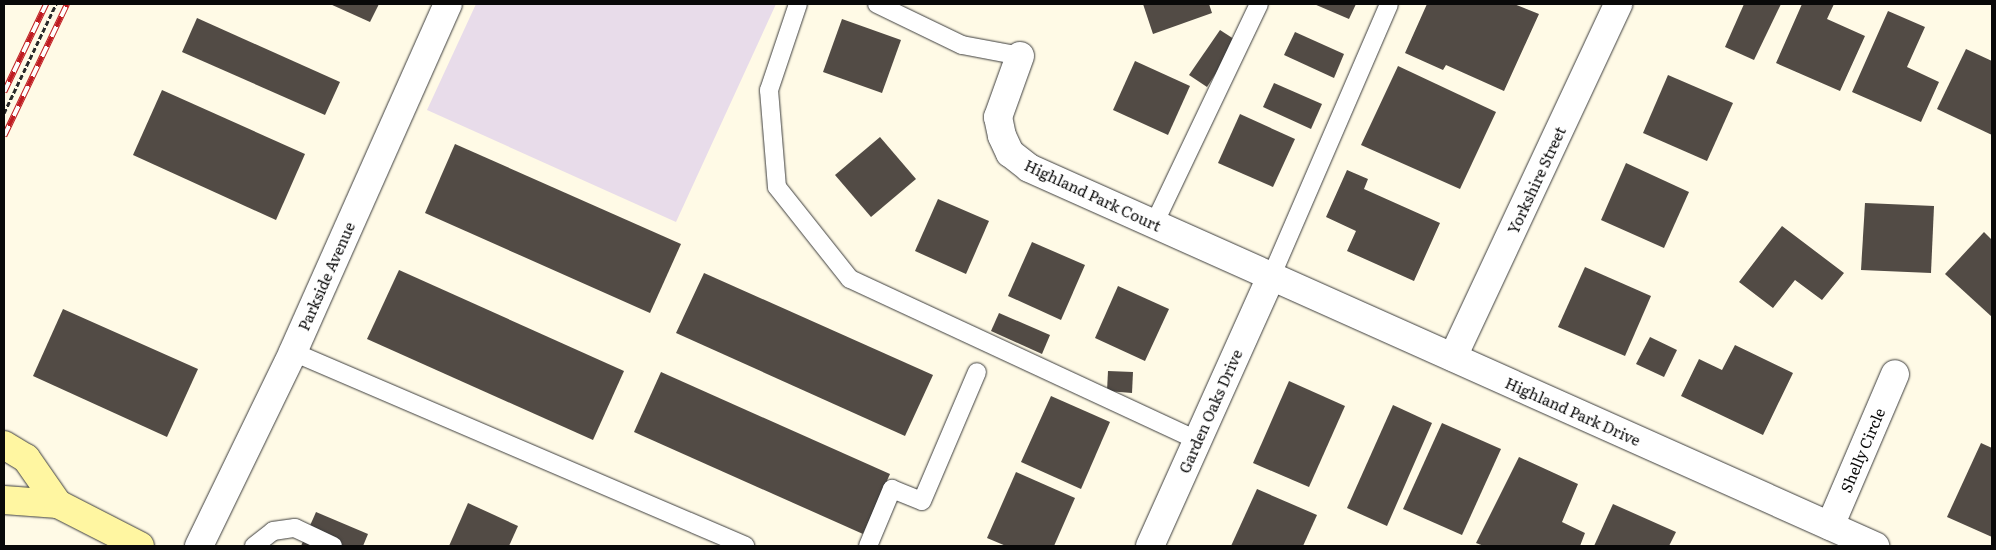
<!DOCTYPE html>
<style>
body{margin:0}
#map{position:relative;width:1996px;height:550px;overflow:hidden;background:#fffae6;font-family:Literata,serif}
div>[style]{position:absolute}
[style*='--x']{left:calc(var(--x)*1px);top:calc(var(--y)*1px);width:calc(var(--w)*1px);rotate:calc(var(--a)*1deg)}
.industrial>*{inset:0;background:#e8dcea}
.building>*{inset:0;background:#524b45}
.path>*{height:3px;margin-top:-1.5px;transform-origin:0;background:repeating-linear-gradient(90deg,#2b2b2b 0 5px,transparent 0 7.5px)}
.roads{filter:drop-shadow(0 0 1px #3c3c3c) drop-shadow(0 0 1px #3c3c3c)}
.service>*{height:18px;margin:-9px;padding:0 9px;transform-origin:9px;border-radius:9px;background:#fff}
.minor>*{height:28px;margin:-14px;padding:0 14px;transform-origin:14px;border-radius:14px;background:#fff}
.secondary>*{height:28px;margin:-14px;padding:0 14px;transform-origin:14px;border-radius:14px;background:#fff6a1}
.rail>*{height:5.5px;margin-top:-2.75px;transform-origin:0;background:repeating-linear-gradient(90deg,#fff 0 11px,#bf1c21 0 22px);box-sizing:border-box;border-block:1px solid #bf1c21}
span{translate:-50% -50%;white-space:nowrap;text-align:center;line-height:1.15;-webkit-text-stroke:5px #fff;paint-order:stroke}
.street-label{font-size:15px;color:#090909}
.frame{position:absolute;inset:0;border:5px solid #090909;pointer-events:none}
</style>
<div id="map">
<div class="industrial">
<i style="clip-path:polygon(476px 4px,776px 4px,676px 222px,427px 110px)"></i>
</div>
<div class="building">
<i style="clip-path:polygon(330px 4px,379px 4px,370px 22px)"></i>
<i style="clip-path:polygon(1143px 4px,1209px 4px,1212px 13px,1153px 34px)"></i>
<i style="clip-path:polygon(1314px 4px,1356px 4px,1349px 19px)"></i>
<i style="clip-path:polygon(1427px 4px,1514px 4px,1539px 14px,1504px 91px,1446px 65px,1443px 70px,1405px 53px)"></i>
<i style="clip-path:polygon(1744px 4px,1781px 4px,1754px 60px,1725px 47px)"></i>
<i style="clip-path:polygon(1802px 4px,1834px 4px,1827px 19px,1865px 36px,1840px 91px,1776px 63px)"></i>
<i style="clip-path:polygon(1888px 11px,1925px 27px,1907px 67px,1939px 82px,1921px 122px,1852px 92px)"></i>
<i style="clip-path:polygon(197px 18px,340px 82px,325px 115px,182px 52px)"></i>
<i style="clip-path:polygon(842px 19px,901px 40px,882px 93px,823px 72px)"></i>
<i style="clip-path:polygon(1220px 30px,1237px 41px,1207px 87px,1189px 75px)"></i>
<i style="clip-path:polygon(1295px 32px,1344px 54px,1334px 78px,1284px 55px)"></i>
<i style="clip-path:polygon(1966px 49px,1992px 61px,1992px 135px,1937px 109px)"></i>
<i style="clip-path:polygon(1135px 61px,1190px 86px,1168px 135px,1113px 110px)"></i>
<i style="clip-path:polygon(1398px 66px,1496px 112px,1460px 189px,1361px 145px)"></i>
<i style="clip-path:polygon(1668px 75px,1733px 103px,1707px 161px,1643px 133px)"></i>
<i style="clip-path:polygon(1274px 83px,1322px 104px,1311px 129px,1263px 107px)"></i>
<i style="clip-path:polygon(162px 90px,305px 154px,276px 220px,133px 155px)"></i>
<i style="clip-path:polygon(1240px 114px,1295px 139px,1273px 187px,1218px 163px)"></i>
<i style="clip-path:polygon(880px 137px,916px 179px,871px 217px,835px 175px)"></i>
<i style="clip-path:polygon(455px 144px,681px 244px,650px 313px,425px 213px)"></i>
<i style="clip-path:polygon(1626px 163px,1689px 192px,1664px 248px,1601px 220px)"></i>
<i style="clip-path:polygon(1347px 170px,1368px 179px,1364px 189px,1440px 223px,1414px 281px,1347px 251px,1356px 231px,1326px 217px)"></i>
<i style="clip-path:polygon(938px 199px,989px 221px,966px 274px,915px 251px)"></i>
<i style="clip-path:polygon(1865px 203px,1934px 206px,1931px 273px,1861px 270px)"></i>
<i style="clip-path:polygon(1782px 226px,1844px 273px,1822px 300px,1795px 280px,1773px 308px,1739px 282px)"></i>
<i style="clip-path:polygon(1984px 232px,1992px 240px,1992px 317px,1945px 274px)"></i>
<i style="clip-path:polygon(1032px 242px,1085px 265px,1061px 320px,1008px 296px)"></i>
<i style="clip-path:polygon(1585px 267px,1651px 296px,1625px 356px,1558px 327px)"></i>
<i style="clip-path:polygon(399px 270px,624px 371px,593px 440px,367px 339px)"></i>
<i style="clip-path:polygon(704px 273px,933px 375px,905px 436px,676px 333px)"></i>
<i style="clip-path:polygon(1118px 286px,1169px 309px,1145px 361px,1095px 338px)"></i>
<i style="clip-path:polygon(63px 309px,198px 369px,167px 437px,33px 376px)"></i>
<i style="clip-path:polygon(999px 313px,1050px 335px,1042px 354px,991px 331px)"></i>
<i style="clip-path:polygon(1650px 337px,1677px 350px,1664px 377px,1636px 364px)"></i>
<i style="clip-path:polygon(1735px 345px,1793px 373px,1763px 435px,1681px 396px,1699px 359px,1722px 370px)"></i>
<i style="clip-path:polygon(1108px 371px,1133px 372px,1132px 393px,1107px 391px)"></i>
<i style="clip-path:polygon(661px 372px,890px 474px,863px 534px,634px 432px)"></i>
<i style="clip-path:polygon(1289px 381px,1345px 406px,1309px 487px,1253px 463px)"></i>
<i style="clip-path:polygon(1051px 396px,1110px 422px,1081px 489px,1021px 462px)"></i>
<i style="clip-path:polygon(1393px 405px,1432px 423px,1387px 526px,1347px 508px)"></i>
<i style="clip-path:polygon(1442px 423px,1501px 449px,1462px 535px,1403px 509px)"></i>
<i style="clip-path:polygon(1981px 443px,1992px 448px,1992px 537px,1947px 517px)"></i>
<i style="clip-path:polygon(1519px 457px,1578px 484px,1562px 522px,1585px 533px,1580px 546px,1484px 546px,1476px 543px)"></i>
<i style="clip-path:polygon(1016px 472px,1075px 498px,1054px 546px,1006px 546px,987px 538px)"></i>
<i style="clip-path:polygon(1257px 489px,1317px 515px,1303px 546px,1231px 546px)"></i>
<i style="clip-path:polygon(468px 503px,518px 526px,509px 546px,449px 546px)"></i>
<i style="clip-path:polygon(1613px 504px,1676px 532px,1669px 546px,1594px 546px)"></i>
<i style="clip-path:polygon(316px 512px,368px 534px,363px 546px,301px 546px)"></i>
</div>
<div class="path">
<i style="--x:4;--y:113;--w:121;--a:-64.5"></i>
</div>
<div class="roads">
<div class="service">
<i style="--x:798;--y:4;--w:91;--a:108.6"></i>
<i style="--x:769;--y:90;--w:97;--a:85.3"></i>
<i style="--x:777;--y:187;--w:117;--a:51.6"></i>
<i style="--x:850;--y:279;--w:383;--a:24.9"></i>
<i style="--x:877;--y:4;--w:94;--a:25.8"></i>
<i style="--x:962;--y:45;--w:59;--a:10.7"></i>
<i style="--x:1154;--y:224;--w:244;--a:-64.5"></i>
<i style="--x:1271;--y:277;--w:297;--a:-66.6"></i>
<i style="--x:293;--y:352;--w:492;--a:23.2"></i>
<i style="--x:254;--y:546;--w:24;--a:-38"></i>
<i style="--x:273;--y:531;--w:22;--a:-8"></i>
<i style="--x:295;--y:528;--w:42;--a:25.3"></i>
<i style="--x:868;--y:546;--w:62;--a:-67.2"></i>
<i style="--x:892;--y:489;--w:32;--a:22"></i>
<i style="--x:922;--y:501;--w:140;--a:-66.9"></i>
</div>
<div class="minor">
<i style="--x:1020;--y:56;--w:65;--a:109.8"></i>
<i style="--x:998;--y:117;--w:19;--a:78"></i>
<i style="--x:1002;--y:136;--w:19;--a:65"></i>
<i style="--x:1010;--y:153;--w:24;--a:38"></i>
<i style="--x:1029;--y:168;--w:927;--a:24.08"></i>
<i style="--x:1453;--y:357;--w:390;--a:-64.9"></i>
<i style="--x:1830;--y:526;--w:165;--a:-66.8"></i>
<i style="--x:199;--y:546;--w:216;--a:-64.1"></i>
<i style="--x:293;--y:352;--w:381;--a:-66"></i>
<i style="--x:1150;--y:546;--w:295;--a:-65.8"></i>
</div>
<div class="secondary">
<i style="--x:4;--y:445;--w:26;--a:31"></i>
<i style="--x:26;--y:458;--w:56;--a:55.2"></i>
<i style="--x:4;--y:500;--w:54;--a:4.2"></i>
<i style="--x:58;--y:504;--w:92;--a:27.1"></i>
</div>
</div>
<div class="rail">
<i style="--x:4;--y:92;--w:98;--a:-64.5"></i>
<i style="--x:4;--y:136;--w:146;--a:-64.5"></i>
</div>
<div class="street-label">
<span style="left:1536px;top:180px;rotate:-65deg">Yorkshire Street</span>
<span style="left:1093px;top:195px;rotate:25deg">Highland Park Court</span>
<span style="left:326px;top:276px;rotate:-66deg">Parkside Avenue</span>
<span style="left:1210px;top:411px;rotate:-66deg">Garden Oaks Drive</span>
<span style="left:1573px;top:411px;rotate:24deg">Highland Park Drive</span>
<span style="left:1862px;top:450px;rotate:-67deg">Shelly Circle</span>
</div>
<div class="frame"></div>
</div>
